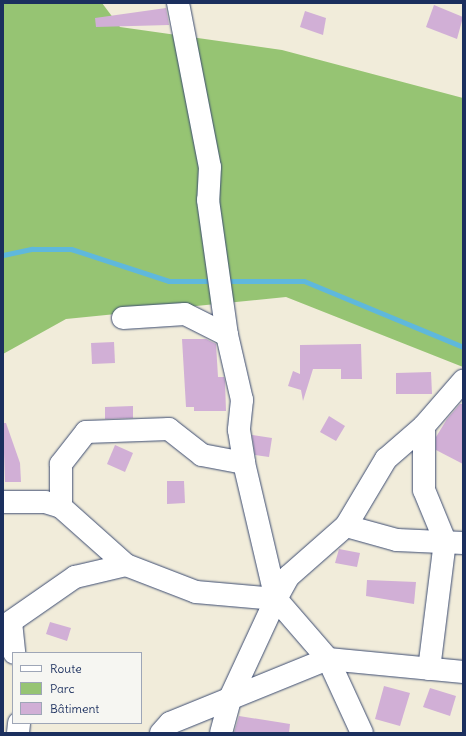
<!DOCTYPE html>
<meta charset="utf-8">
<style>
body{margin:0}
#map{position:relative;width:466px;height:736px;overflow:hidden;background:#f1ecda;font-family:Delius,sans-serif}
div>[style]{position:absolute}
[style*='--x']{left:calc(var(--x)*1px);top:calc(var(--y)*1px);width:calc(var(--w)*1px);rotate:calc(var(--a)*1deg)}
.green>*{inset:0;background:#96c473}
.stream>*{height:5px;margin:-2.5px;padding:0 2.5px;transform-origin:2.5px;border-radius:2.5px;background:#5fb8dc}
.building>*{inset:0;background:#d1afd6}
.roads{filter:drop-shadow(0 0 1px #3b4b71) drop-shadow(0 0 1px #3b4b71)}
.minor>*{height:22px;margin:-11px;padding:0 11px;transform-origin:11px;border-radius:11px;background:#fff}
span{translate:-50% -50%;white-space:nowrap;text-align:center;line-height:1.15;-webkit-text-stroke:4px #f6f6f2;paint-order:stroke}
.frame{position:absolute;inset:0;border:4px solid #1b2f5e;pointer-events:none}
.legend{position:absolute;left:12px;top:652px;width:130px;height:72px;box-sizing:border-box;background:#f6f6f2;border:1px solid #9ea6b7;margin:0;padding:5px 7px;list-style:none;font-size:12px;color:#1b2f5e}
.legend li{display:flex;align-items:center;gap:8px;height:20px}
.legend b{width:20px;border:1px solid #9ea6b7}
</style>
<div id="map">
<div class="green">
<i style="clip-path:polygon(3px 3px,102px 3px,120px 27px,282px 50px,463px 98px,463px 367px,286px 297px,66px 319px,3px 354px)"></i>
</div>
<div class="stream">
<i style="--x:3;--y:255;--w:30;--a:-12"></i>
<i style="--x:32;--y:249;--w:39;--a:0"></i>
<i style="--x:71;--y:249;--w:103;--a:18.1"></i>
<i style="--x:169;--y:281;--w:44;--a:0"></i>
<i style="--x:225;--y:281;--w:79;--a:0"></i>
<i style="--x:304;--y:281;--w:172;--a:22.5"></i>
</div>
<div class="building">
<i style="clip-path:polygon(434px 5px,463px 17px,457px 39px,426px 27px)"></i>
<i style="clip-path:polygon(166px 8px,169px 25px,96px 27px,95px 18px)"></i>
<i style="clip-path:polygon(305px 11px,326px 18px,323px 35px,300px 27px)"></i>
<i style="clip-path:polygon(182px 339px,206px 339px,216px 344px,218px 377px,224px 377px,225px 381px,226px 411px,194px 411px,194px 407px,186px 407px)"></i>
<i style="clip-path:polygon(114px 342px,115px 363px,92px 364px,91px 343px)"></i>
<i style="clip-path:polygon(361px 344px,362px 379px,341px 379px,341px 369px,313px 369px,303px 401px,301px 390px,288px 386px,293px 371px,300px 374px,300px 345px)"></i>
<i style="clip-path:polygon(431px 372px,432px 394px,396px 394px,396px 373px)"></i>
<i style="clip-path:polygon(460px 404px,463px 404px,463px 464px,436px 450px,436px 437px,447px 419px)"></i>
<i style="clip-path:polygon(133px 406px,133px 418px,105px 419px,105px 407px)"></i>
<i style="clip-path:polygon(329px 416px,345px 426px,336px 441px,320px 432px)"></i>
<i style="clip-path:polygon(3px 423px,6px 423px,20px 463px,21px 482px,5px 482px)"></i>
<i style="clip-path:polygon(252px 435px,272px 438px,269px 457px,255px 455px)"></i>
<i style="clip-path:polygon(115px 445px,133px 453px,125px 472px,107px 464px)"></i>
<i style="clip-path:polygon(167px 481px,184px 481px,185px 503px,167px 504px)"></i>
<i style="clip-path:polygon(339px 549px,360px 553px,357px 567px,335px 563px)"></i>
<i style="clip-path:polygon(367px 580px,416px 582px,414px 604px,366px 596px)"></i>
<i style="clip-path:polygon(50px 622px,71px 628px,67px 641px,46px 634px)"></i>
<i style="clip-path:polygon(384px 686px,410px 693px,400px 726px,375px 719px)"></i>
<i style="clip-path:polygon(430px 688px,456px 696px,450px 716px,423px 707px)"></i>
<i style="clip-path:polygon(239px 716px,290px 724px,289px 733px,234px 733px)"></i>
</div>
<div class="roads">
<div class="minor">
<i style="--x:178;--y:3;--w:167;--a:79"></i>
<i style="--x:210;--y:167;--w:33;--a:93"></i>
<i style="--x:208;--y:200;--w:136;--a:82"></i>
<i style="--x:123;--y:318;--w:62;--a:-3.7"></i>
<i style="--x:185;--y:314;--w:47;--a:26.6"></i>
<i style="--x:227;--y:335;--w:67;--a:77"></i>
<i style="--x:242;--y:400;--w:30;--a:96"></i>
<i style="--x:239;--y:430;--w:33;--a:81"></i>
<i style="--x:244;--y:463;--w:140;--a:76.8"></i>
<i style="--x:424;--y:426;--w:64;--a:90"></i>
<i style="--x:424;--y:490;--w:55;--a:67.6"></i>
<i style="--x:445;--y:541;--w:129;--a:97.1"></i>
<i style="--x:244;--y:463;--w:43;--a:-169.2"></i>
<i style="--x:202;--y:455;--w:42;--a:-141.8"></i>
<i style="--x:169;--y:429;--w:83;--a:177.9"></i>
<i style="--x:86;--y:432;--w:41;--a:128"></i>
<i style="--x:61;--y:464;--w:43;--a:90"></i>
<i style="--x:61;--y:507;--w:87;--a:41.7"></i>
<i style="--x:126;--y:565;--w:75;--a:21.1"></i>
<i style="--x:196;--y:592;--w:80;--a:5"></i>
<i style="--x:276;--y:599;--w:79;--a:49.1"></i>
<i style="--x:328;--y:659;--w:81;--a:65.3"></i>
<i style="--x:3;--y:502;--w:42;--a:0"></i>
<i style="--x:45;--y:502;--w:17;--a:17"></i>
<i style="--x:346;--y:526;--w:53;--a:15.4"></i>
<i style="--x:397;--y:540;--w:66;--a:2.6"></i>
<i style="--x:11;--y:622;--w:31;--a:84"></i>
<i style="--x:3;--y:627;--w:88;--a:-34.8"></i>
<i style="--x:75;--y:577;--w:52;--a:-13.2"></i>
<i style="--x:18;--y:733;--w:10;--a:-84"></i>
<i style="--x:161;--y:733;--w:13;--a:-48"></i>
<i style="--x:170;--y:723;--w:170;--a:-22.1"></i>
<i style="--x:328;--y:659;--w:136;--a:5.5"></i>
<i style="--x:221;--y:733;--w:38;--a:-75"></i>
<i style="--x:231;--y:696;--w:107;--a:-65.1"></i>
<i style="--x:276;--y:599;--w:26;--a:-61"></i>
<i style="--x:289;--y:576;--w:76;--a:-41.3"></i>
<i style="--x:346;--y:526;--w:78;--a:-59.2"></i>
<i style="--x:386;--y:459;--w:50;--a:-41"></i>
<i style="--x:424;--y:426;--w:60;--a:-49.1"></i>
</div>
</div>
<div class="frame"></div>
<ul class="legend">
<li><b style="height:5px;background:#fff"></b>Route</li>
<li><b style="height:11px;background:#96c473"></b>Parc</li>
<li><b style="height:11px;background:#d1afd6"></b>Bâtiment</li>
</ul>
</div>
